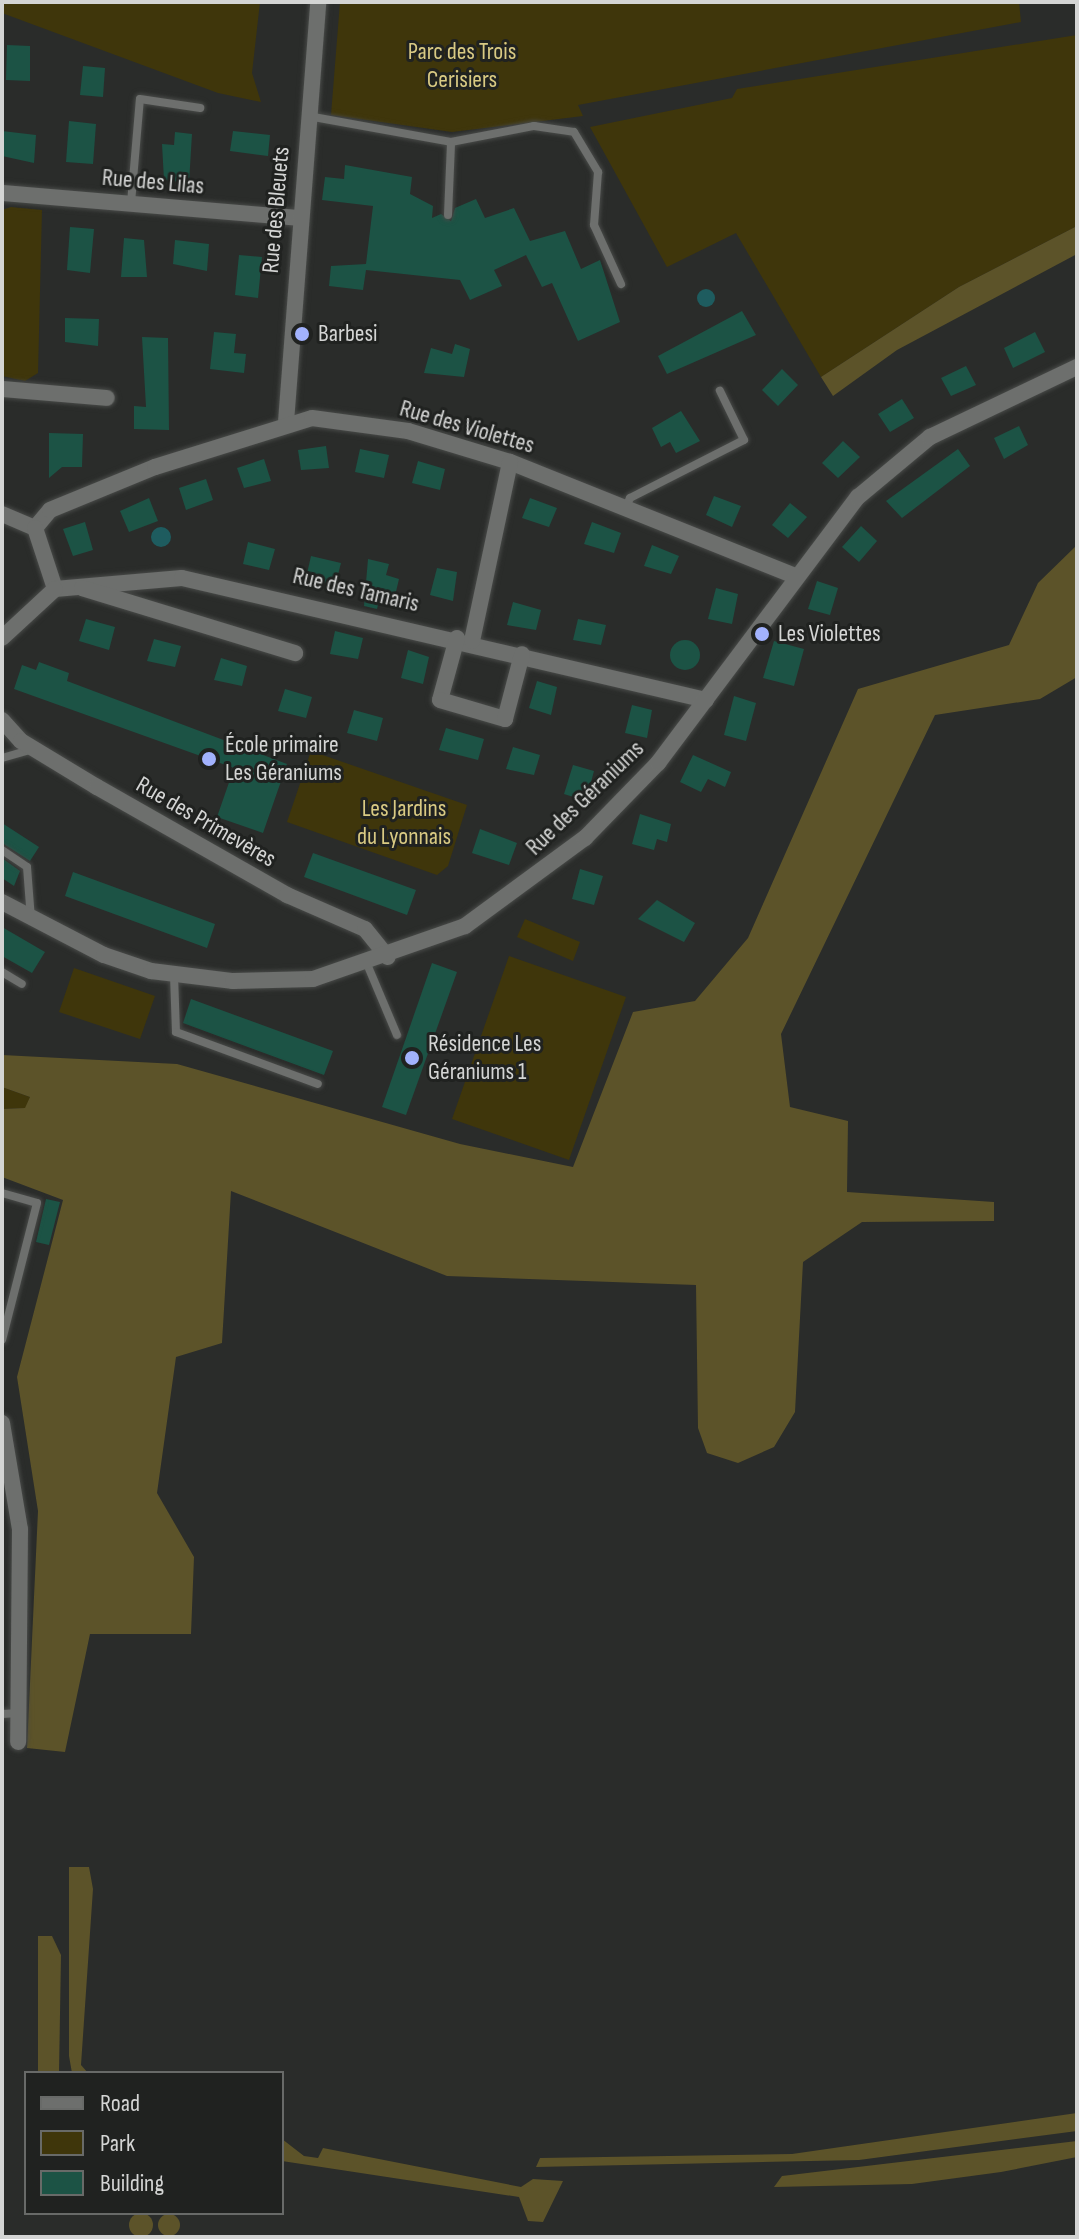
<!DOCTYPE html>
<meta charset="utf-8">
<style>
body{margin:0}
#map{position:relative;width:1079px;height:2239px;overflow:hidden;background:#2a2c2a;font-family:"Sofia Sans Condensed",sans-serif}
div>[style]{position:absolute}
[style*='--x']{left:calc(var(--x)*1px);top:calc(var(--y)*1px);width:calc(var(--w)*1px);rotate:calc(var(--a)*1deg)}
.green>*{inset:0;background:#3f360b}
.forest>*{inset:0;background:#5c5329}
.round{border-radius:50%}
.water>*{inset:0;background:#1e5c5f}
.building>*{inset:0;background:#1c5345}
.roads{filter:drop-shadow(0 0 2px #484a48) drop-shadow(0 0 2px #484a48)}
.service>*{height:8px;margin:-4px;padding:0 4px;transform-origin:4px;border-radius:4px;background:#6d6f6d}
.minor>*{height:16px;margin:-8px;padding:0 8px;transform-origin:8px;border-radius:8px;background:#6d6f6d}
.dots>*{width:22px;height:22px;translate:-50% -50%;box-sizing:border-box;border:4px solid #202220;border-radius:50%}
span{translate:-50% -50%;white-space:nowrap;text-align:center;line-height:1.15;-webkit-text-stroke:6px #202220;paint-order:stroke}
.park-label{font-size:24px;color:#d9ca83}
.street-label{font-size:24px;color:#d4d5d4}
.poi-label{font-size:24px;color:#d4d5d4}
.left{translate:0 -50%;text-align:left}
.frame{position:absolute;inset:0;border:4px solid #d4d5d4;pointer-events:none}
.legend{position:absolute;left:24px;top:2071px;width:260px;height:144px;box-sizing:border-box;background:#202220;border:2px solid #686a68;margin:0;padding:10px 14px;list-style:none;font-size:24px;color:#d4d5d4}
.legend li{display:flex;align-items:center;gap:16px;height:40px}
.legend b{width:40px;border:2px solid #686a68}
</style>
<div id="map">
<div class="green">
<i style="clip-path:polygon(2px 2px,260px 2px,252px 73px,261px 102px,218px 93px,2px 13px)"></i>
<i style="clip-path:polygon(340px 2px,1019px 2px,1021px 22px,578px 105px,583px 116px,452px 132px,331px 115px)"></i>
<i style="clip-path:polygon(1077px 35px,1077px 226px,959px 287px,821px 377px,736px 233px,667px 267px,590px 127px,732px 98px,737px 89px)"></i>
<i style="clip-path:polygon(11px 207px,42px 210px,38px 373px,25px 381px,2px 376px,2px 210px)"></i>
<i style="clip-path:polygon(311px 751px,467px 805px,448px 866px,437px 875px,287px 822px)"></i>
<i style="clip-path:polygon(525px 919px,580px 942px,573px 961px,517px 937px)"></i>
<i style="clip-path:polygon(509px 956px,626px 997px,569px 1160px,452px 1119px)"></i>
<i style="clip-path:polygon(74px 968px,155px 996px,140px 1039px,59px 1012px)"></i>
<i style="clip-path:polygon(2px 1087px,30px 1097px,26px 1108px,2px 1109px)"></i>
</div>
<div class="forest">
<i style="clip-path:polygon(1077px 226px,1077px 254px,897px 350px,833px 396px,821px 377px,959px 287px)"></i>
<i style="clip-path:polygon(1077px 545px,1077px 677px,1040px 699px,935px 715px,781px 1034px,790px 1107px,848px 1121px,847px 1192px,994px 1202px,994px 1221px,862px 1222px,803px 1262px,795px 1412px,774px 1447px,738px 1463px,707px 1453px,698px 1428px,696px 1285px,447px 1276px,231px 1191px,222px 1343px,176px 1357px,157px 1493px,194px 1557px,191px 1634px,90px 1634px,65px 1752px,27px 1748px,38px 1511px,17px 1377px,63px 1200px,2px 1177px,2px 1109px,25px 1108px,30px 1097px,2px 1087px,2px 1055px,177px 1064px,460px 1144px,573px 1167px,633px 1012px,695px 1001px,748px 938px,858px 689px,1009px 645px,1038px 583px)"></i>
<i style="clip-path:polygon(69px 1867px,89px 1867px,93px 1889px,81px 2065px,88px 2073px,72px 2073px,69px 2056px)"></i>
<i style="clip-path:polygon(38px 1936px,52px 1936px,61px 1955px,59px 2073px,38px 2073px)"></i>
<i style="clip-path:polygon(1077px 2113px,1077px 2131px,859px 2160px,536px 2167px,540px 2158px,792px 2154px)"></i>
<i style="clip-path:polygon(282px 2139px,304px 2156px,318px 2158px,323px 2148px,521px 2187px,533px 2179px,563px 2181px,543px 2222px,528px 2221px,519px 2197px,282px 2161px)"></i>
<i style="clip-path:polygon(1077px 2141px,1077px 2157px,1001px 2172px,912px 2184px,774px 2187px,782px 2176px)"></i>
<i class="round" style="left:129px;top:2213px;width:24px;height:24px"></i>
<i class="round" style="left:158px;top:2214px;width:22px;height:22px"></i>
</div>
<div class="water">
<i class="round" style="left:697px;top:289px;width:18px;height:18px"></i>
<i class="round" style="left:151px;top:527px;width:20px;height:20px"></i>
</div>
<div class="building">
<i style="clip-path:polygon(7px 45px,30px 46px,30px 81px,6px 80px)"></i>
<i style="clip-path:polygon(83px 66px,105px 68px,103px 97px,80px 95px)"></i>
<i style="clip-path:polygon(69px 121px,96px 124px,93px 164px,66px 162px)"></i>
<i style="clip-path:polygon(2px 131px,36px 135px,34px 163px,2px 156px)"></i>
<i style="clip-path:polygon(233px 131px,270px 135px,268px 156px,230px 151px)"></i>
<i style="clip-path:polygon(175px 132px,192px 134px,189px 183px,164px 180px,162px 144px,174px 145px)"></i>
<i style="clip-path:polygon(345px 165px,412px 177px,410px 194px,433px 206px,432px 218px,441px 214px,451px 221px,455px 208px,476px 199px,485px 218px,514px 208px,530px 241px,565px 231px,581px 269px,600px 260px,620px 322px,578px 341px,552px 283px,542px 287px,526px 255px,494px 270px,502px 286px,470px 300px,460px 280px,366px 270px,363px 290px,329px 286px,331px 266px,366px 264px,373px 206px,322px 200px,325px 177px,344px 179px)"></i>
<i style="clip-path:polygon(70px 227px,94px 229px,90px 273px,67px 270px)"></i>
<i style="clip-path:polygon(124px 238px,144px 240px,147px 277px,121px 277px)"></i>
<i style="clip-path:polygon(175px 240px,209px 244px,207px 271px,173px 264px)"></i>
<i style="clip-path:polygon(239px 255px,262px 257px,258px 298px,235px 295px)"></i>
<i style="clip-path:polygon(742px 311px,756px 335px,667px 374px,658px 356px)"></i>
<i style="clip-path:polygon(65px 318px,99px 319px,98px 346px,65px 342px)"></i>
<i style="clip-path:polygon(214px 332px,236px 334px,234px 353px,246px 354px,244px 373px,210px 369px)"></i>
<i style="clip-path:polygon(1035px 332px,1045px 352px,1013px 368px,1004px 348px)"></i>
<i style="clip-path:polygon(142px 337px,168px 338px,169px 430px,134px 429px,134px 406px,146px 407px)"></i>
<i style="clip-path:polygon(455px 344px,470px 349px,464px 377px,424px 373px,431px 348px,452px 354px)"></i>
<i style="clip-path:polygon(966px 366px,976px 385px,951px 396px,941px 378px)"></i>
<i style="clip-path:polygon(782px 369px,798px 385px,778px 406px,762px 390px)"></i>
<i style="clip-path:polygon(902px 399px,914px 418px,890px 432px,878px 414px)"></i>
<i style="clip-path:polygon(681px 411px,700px 441px,676px 453px,670px 442px,661px 447px,652px 428px)"></i>
<i style="clip-path:polygon(1019px 426px,1028px 445px,1004px 459px,994px 438px)"></i>
<i style="clip-path:polygon(49px 433px,83px 434px,82px 467px,62px 467px,49px 478px)"></i>
<i style="clip-path:polygon(843px 441px,860px 457px,838px 478px,822px 463px)"></i>
<i style="clip-path:polygon(326px 446px,329px 468px,301px 470px,298px 450px)"></i>
<i style="clip-path:polygon(360px 449px,389px 455px,384px 478px,355px 472px)"></i>
<i style="clip-path:polygon(958px 449px,970px 466px,902px 518px,886px 501px)"></i>
<i style="clip-path:polygon(264px 459px,271px 481px,244px 488px,237px 468px)"></i>
<i style="clip-path:polygon(418px 461px,445px 469px,440px 490px,412px 483px)"></i>
<i style="clip-path:polygon(206px 479px,213px 500px,186px 510px,179px 488px)"></i>
<i style="clip-path:polygon(714px 496px,741px 506px,732px 527px,706px 515px)"></i>
<i style="clip-path:polygon(149px 498px,158px 521px,129px 532px,120px 511px)"></i>
<i style="clip-path:polygon(530px 498px,557px 508px,549px 527px,522px 518px)"></i>
<i style="clip-path:polygon(790px 503px,807px 517px,788px 538px,772px 525px)"></i>
<i style="clip-path:polygon(85px 522px,93px 550px,73px 556px,63px 529px)"></i>
<i style="clip-path:polygon(592px 522px,621px 533px,614px 553px,584px 544px)"></i>
<i style="clip-path:polygon(861px 526px,877px 541px,859px 562px,842px 547px)"></i>
<i style="clip-path:polygon(248px 542px,275px 549px,269px 570px,243px 564px)"></i>
<i style="clip-path:polygon(652px 545px,679px 556px,671px 574px,644px 566px)"></i>
<i style="clip-path:polygon(311px 556px,341px 563px,335px 586px,306px 578px)"></i>
<i style="clip-path:polygon(368px 559px,389px 564px,386px 575px,399px 579px,394px 600px,380px 597px,377px 609px,364px 606px)"></i>
<i style="clip-path:polygon(437px 568px,457px 572px,453px 601px,430px 595px)"></i>
<i style="clip-path:polygon(817px 581px,838px 588px,830px 615px,808px 609px)"></i>
<i style="clip-path:polygon(716px 588px,738px 594px,732px 624px,708px 619px)"></i>
<i style="clip-path:polygon(513px 602px,541px 610px,536px 630px,507px 625px)"></i>
<i style="clip-path:polygon(86px 619px,115px 627px,109px 650px,79px 641px)"></i>
<i style="clip-path:polygon(578px 619px,606px 625px,601px 645px,573px 640px)"></i>
<i style="clip-path:polygon(335px 631px,363px 638px,358px 659px,330px 654px)"></i>
<i style="clip-path:polygon(154px 639px,181px 646px,175px 667px,147px 661px)"></i>
<i class="round" style="left:670px;top:640px;width:30px;height:30px"></i>
<i style="clip-path:polygon(774px 641px,804px 649px,794px 686px,763px 678px)"></i>
<i style="clip-path:polygon(408px 650px,429px 657px,423px 684px,401px 678px)"></i>
<i style="clip-path:polygon(221px 658px,247px 666px,242px 686px,214px 680px)"></i>
<i style="clip-path:polygon(39px 662px,69px 673px,67px 681px,287px 764px,263px 833px,217px 817px,234px 768px,14px 689px,22px 665px,36px 670px)"></i>
<i style="clip-path:polygon(537px 681px,557px 687px,551px 715px,529px 708px)"></i>
<i style="clip-path:polygon(285px 689px,312px 697px,306px 718px,278px 711px)"></i>
<i style="clip-path:polygon(734px 696px,756px 703px,746px 741px,724px 735px)"></i>
<i style="clip-path:polygon(632px 705px,652px 710px,647px 738px,625px 733px)"></i>
<i style="clip-path:polygon(354px 710px,383px 718px,377px 741px,347px 733px)"></i>
<i style="clip-path:polygon(446px 728px,484px 739px,478px 760px,439px 750px)"></i>
<i style="clip-path:polygon(513px 747px,540px 755px,534px 775px,506px 769px)"></i>
<i style="clip-path:polygon(693px 755px,731px 772px,725px 787px,708px 779px,701px 792px,680px 782px)"></i>
<i style="clip-path:polygon(573px 765px,594px 771px,586px 801px,564px 794px)"></i>
<i style="clip-path:polygon(640px 814px,671px 824px,667px 842px,657px 839px,654px 850px,632px 844px)"></i>
<i style="clip-path:polygon(2px 823px,39px 847px,30px 861px,2px 843px)"></i>
<i style="clip-path:polygon(480px 829px,517px 843px,509px 865px,472px 853px)"></i>
<i style="clip-path:polygon(313px 853px,416px 890px,407px 915px,304px 877px)"></i>
<i style="clip-path:polygon(2px 858px,20px 871px,14px 886px,2px 878px)"></i>
<i style="clip-path:polygon(580px 869px,603px 876px,594px 905px,572px 899px)"></i>
<i style="clip-path:polygon(73px 872px,215px 924px,207px 948px,65px 896px)"></i>
<i style="clip-path:polygon(657px 900px,695px 923px,684px 942px,638px 919px)"></i>
<i style="clip-path:polygon(2px 927px,45px 952px,32px 973px,2px 956px)"></i>
<i style="clip-path:polygon(432px 963px,457px 972px,406px 1115px,382px 1107px)"></i>
<i style="clip-path:polygon(191px 999px,333px 1051px,324px 1075px,183px 1023px)"></i>
<i style="clip-path:polygon(46px 1199px,60px 1202px,49px 1245px,36px 1242px)"></i>
</div>
<div class="roads">
<div class="service">
<i style="--x:308;--y:116;--w:145;--a:10.3"></i>
<i style="--x:451;--y:142;--w:85;--a:-10.9"></i>
<i style="--x:534;--y:126;--w:40;--a:8.5"></i>
<i style="--x:574;--y:132;--w:47;--a:59"></i>
<i style="--x:598;--y:172;--w:53;--a:94.3"></i>
<i style="--x:594;--y:225;--w:65;--a:65.4"></i>
<i style="--x:131;--y:203;--w:104;--a:-85.1"></i>
<i style="--x:140;--y:99;--w:61;--a:8.5"></i>
<i style="--x:448;--y:215;--w:73;--a:-87.6"></i>
<i style="--x:626;--y:507;--w:10;--a:-66"></i>
<i style="--x:630;--y:498;--w:128;--a:-27"></i>
<i style="--x:744;--y:440;--w:55;--a:-116.1"></i>
<i style="--x:2;--y:758;--w:32;--a:-16"></i>
<i style="--x:2;--y:850;--w:30;--a:34"></i>
<i style="--x:27;--y:867;--w:52;--a:85.6"></i>
<i style="--x:367;--y:964;--w:77;--a:67.1"></i>
<i style="--x:2;--y:972;--w:23;--a:31"></i>
<i style="--x:174;--y:975;--w:57;--a:88"></i>
<i style="--x:176;--y:1032;--w:151;--a:20.1"></i>
<i style="--x:2;--y:1193;--w:36;--a:16"></i>
<i style="--x:37;--y:1203;--w:141;--a:104.3"></i>
<i style="--x:2;--y:1714;--w:18;--a:-3"></i>
</div>
<div class="minor">
<i style="--x:2;--y:193;--w:298;--a:4.8"></i>
<i style="--x:2;--y:389;--w:105;--a:4.9"></i>
<i style="--x:286;--y:422;--w:421;--a:-85.6"></i>
<i style="--x:2;--y:514;--w:36;--a:23"></i>
<i style="--x:35;--y:528;--w:23;--a:-50"></i>
<i style="--x:50;--y:510;--w:113;--a:-22.3"></i>
<i style="--x:155;--y:467;--w:164;--a:-17.3"></i>
<i style="--x:312;--y:418;--w:97;--a:7.7"></i>
<i style="--x:408;--y:431;--w:107;--a:16.9"></i>
<i style="--x:510;--y:462;--w:307;--a:21.8"></i>
<i style="--x:35;--y:528;--w:64;--a:71.8"></i>
<i style="--x:55;--y:589;--w:127;--a:-5"></i>
<i style="--x:182;--y:578;--w:538;--a:13.11"></i>
<i style="--x:82;--y:588;--w:223;--a:17"></i>
<i style="--x:2;--y:638;--w:72;--a:-42.8"></i>
<i style="--x:457;--y:638;--w:64;--a:105.3"></i>
<i style="--x:440;--y:700;--w:68;--a:16.3"></i>
<i style="--x:505;--y:719;--w:67;--a:-75.3"></i>
<i style="--x:472;--y:641;--w:183;--a:-78"></i>
<i style="--x:2;--y:720;--w:28;--a:48"></i>
<i style="--x:21;--y:741;--w:89;--a:31.2"></i>
<i style="--x:97;--y:787;--w:219;--a:29.6"></i>
<i style="--x:287;--y:895;--w:85;--a:23.6"></i>
<i style="--x:365;--y:929;--w:36;--a:51"></i>
<i style="--x:2;--y:902;--w:115;--a:27.5"></i>
<i style="--x:104;--y:955;--w:50;--a:18.8"></i>
<i style="--x:151;--y:971;--w:83;--a:7"></i>
<i style="--x:233;--y:981;--w:80;--a:-1.4"></i>
<i style="--x:313;--y:979;--w:161;--a:-19.2"></i>
<i style="--x:465;--y:926;--w:149;--a:-36.3"></i>
<i style="--x:585;--y:838;--w:105;--a:-45.8"></i>
<i style="--x:658;--y:763;--w:333;--a:-53.1"></i>
<i style="--x:858;--y:497;--w:94;--a:-39.8"></i>
<i style="--x:930;--y:437;--w:163;--a:-25.5"></i>
<i style="--x:2;--y:1423;--w:108;--a:80.4"></i>
<i style="--x:20;--y:1529;--w:213;--a:90.5"></i>
</div>
</div>
<div class="dots">
<i style="left:302px;top:334px;background:#a2b2fd"></i>
<i style="left:762px;top:634px;background:#a2b2fd"></i>
<i style="left:209px;top:759px;background:#a2b2fd"></i>
<i style="left:412px;top:1058px;background:#a2b2fd"></i>
</div>
<div class="park-label">
<span style="left:462px;top:66px">Parc des Trois<br>Cerisiers</span>
<span style="left:404px;top:823px">Les Jardins<br>du Lyonnais</span>
</div>
<div class="street-label">
<span style="left:153px;top:182px;rotate:5deg">Rue des Lilas</span>
<span style="left:276px;top:210px;rotate:-85deg">Rue des Bleuets</span>
<span style="left:467px;top:427px;rotate:16deg">Rue des Violettes</span>
<span style="left:356px;top:590px;rotate:13deg">Rue des Tamaris</span>
<span style="left:585px;top:798px;rotate:-44deg">Rue des Géraniums</span>
<span style="left:206px;top:822px;rotate:30deg">Rue des Primevères</span>
</div>
<div class="poi-label">
<span class="left" style="left:318px;top:334px">Barbesi</span>
<span class="left" style="left:778px;top:634px">Les Violettes</span>
<span class="left" style="left:225px;top:759px">École primaire<br>Les Géraniums</span>
<span class="left" style="left:428px;top:1058px">Résidence Les<br>Géraniums 1</span>
</div>
<div class="frame"></div>
<ul class="legend">
<li><b style="height:10px;background:#6d6f6d"></b>Road</li>
<li><b style="height:22px;background:#3f360b"></b>Park</li>
<li><b style="height:22px;background:#1c5345"></b>Building</li>
</ul>
</div>
